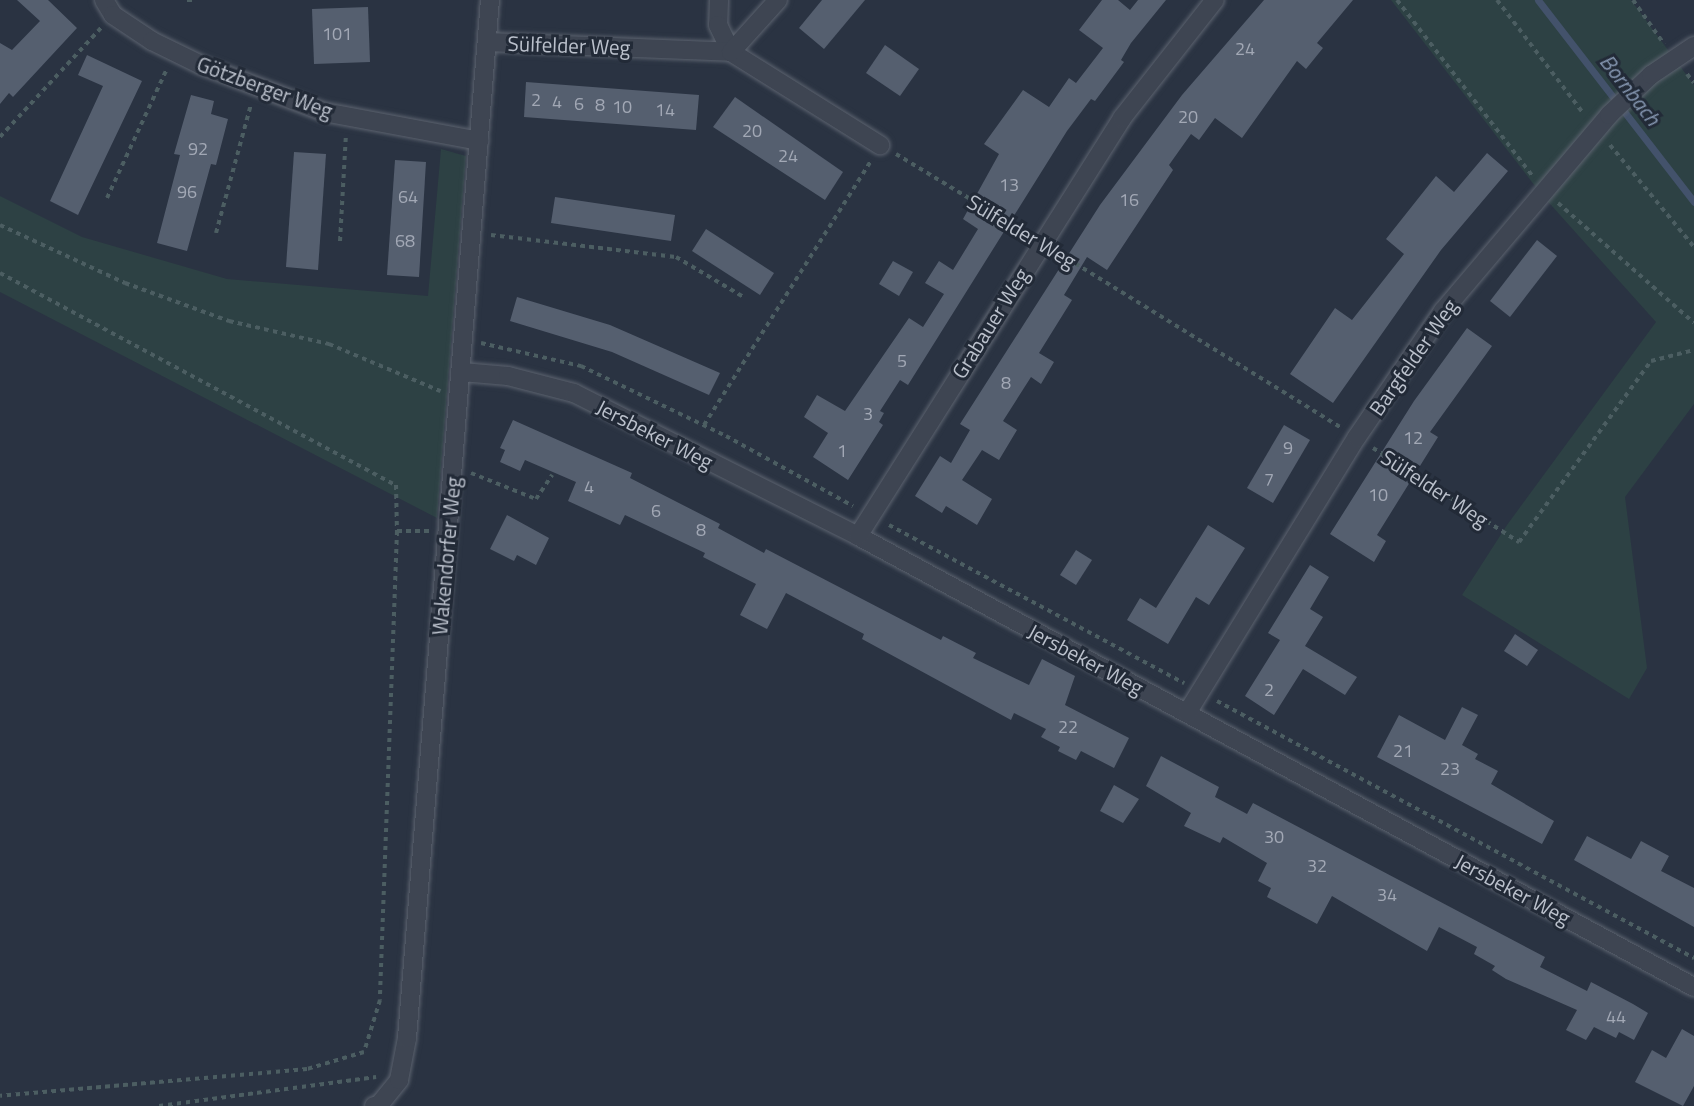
<!DOCTYPE html>
<meta charset="utf-8">
<style>
body{margin:0}
#map{position:relative;width:1694px;height:1106px;overflow:hidden;background:#2a3342;font-family:"Titillium Web",sans-serif}
div>[style]{position:absolute}
[style*='--x']{left:calc(var(--x)*1px);top:calc(var(--y)*1px);width:calc(var(--w)*1px);rotate:calc(var(--a)*1deg)}
.green>*{inset:0;background:#2d4144}
.stream>*{height:7px;margin:-3.5px;padding:0 3.5px;transform-origin:3.5px;border-radius:3.5px;background:#43526b}
.building>*{inset:0;background:#555f6f}
.path>*{height:4px;margin-top:-2px;transform-origin:0;background:repeating-linear-gradient(90deg,#4c5e62 0 4.5px,transparent 0 9px)}
.roads{filter:drop-shadow(0 0 2px #5c636f) drop-shadow(0 0 2px #5c636f)}
.minor>*{height:18px;margin:-9px;padding:0 9px;transform-origin:9px;border-radius:9px;background:#3e4552}
span{translate:-50% -50%;white-space:nowrap;text-align:center;line-height:1.15;-webkit-text-stroke:6px #222a37;paint-order:stroke}
.number-label{font-size:18px;color:#a2a8b5}
.number-label span{-webkit-text-stroke-width:0}
.street-label{font-size:21px;color:#bbc1cc}
.water-label{font-size:22px;color:#8596b0;font-style:italic}
</style>
<div id="map">
<div class="green">
<i style="clip-path:polygon(1391px 0,1631px 0,1694px 85px,1694px 404px,1625px 497px,1647px 668px,1629px 699px,1462px 595px,1507px 525px,1656px 322px,1542px 195px)"></i>
<i style="clip-path:polygon(441px 149px,466px 156px,437px 518px,0 292px,0 196px,82px 237px,227px 279px,428px 296px)"></i>
</div>
<div class="stream">
<i style="--x:1538;--y:0;--w:255;--a:52.3"></i>
</div>
<div class="building">
<i style="clip-path:polygon(17px 0,48px 0,77px 28px,13px 97px,9px 93px,0 104px,0 43px,12px 50px,40px 21px)"></i>
<i style="clip-path:polygon(822px 0,865px 0,824px 49px,799px 28px)"></i>
<i style="clip-path:polygon(1102px 0,1118px 0,1130px 10px,1138px 0,1166px 0,1131px 43px,1121px 60px,1124px 62px,1095px 101px,1091px 99px,1067px 131px,908px 385px,900px 380px,880px 411px,884px 413px,879px 422px,883px 425px,848px 480px,813px 457px,828px 433px,804px 417px,817px 395px,845px 411px,909px 318px,923px 327px,944px 294px,925px 283px,939px 261px,953px 270px,978px 229px,963px 219px,999px 154px,984px 144px,1023px 90px,1049px 107px,1069px 78px,1076px 83px,1103px 48px,1079px 30px)"></i>
<i style="clip-path:polygon(1264px 0,1353px 0,1317px 43px,1323px 48px,1306px 69px,1297px 61px,1242px 138px,1215px 118px,1199px 140px,1191px 134px,1169px 165px,1173px 170px,1107px 270px,1087px 257px,1064px 295px,1072px 300px,1039px 353px,1054px 362px,1041px 384px,1031px 377px,1003px 421px,1017px 430px,999px 460px,982px 450px,962px 480px,992px 499px,977px 525px,946px 506px,942px 513px,915px 496px,940px 456px,951px 463px,970px 430px,960px 424px,1100px 205px,1182px 95px)"></i>
<i style="clip-path:polygon(368px 7px,370px 62px,314px 64px,312px 9px)"></i>
<i style="clip-path:polygon(885px 45px,919px 69px,900px 96px,866px 73px)"></i>
<i style="clip-path:polygon(87px 55px,142px 81px,78px 215px,50px 201px,103px 86px,78px 75px)"></i>
<i style="clip-path:polygon(526px 82px,699px 95px,696px 130px,524px 117px)"></i>
<i style="clip-path:polygon(191px 95px,214px 101px,211px 114px,228px 119px,216px 165px,211px 164px,187px 251px,157px 243px,180px 155px,174px 154px)"></i>
<i style="clip-path:polygon(735px 97px,843px 172px,825px 200px,713px 127px)"></i>
<i style="clip-path:polygon(294px 152px,326px 154px,318px 270px,286px 267px)"></i>
<i style="clip-path:polygon(1487px 153px,1508px 171px,1441px 250px,1333px 403px,1290px 374px,1335px 308px,1352px 320px,1404px 254px,1386px 239px,1436px 176px,1454px 192px)"></i>
<i style="clip-path:polygon(395px 160px,426px 162px,419px 277px,387px 275px)"></i>
<i style="clip-path:polygon(555px 197px,675px 215px,671px 241px,551px 223px)"></i>
<i style="clip-path:polygon(706px 229px,774px 273px,760px 295px,692px 251px)"></i>
<i style="clip-path:polygon(1537px 240px,1557px 256px,1510px 317px,1490px 301px)"></i>
<i style="clip-path:polygon(893px 261px,913px 272px,899px 296px,879px 284px)"></i>
<i style="clip-path:polygon(517px 297px,610px 325px,720px 373px,709px 395px,612px 352px,510px 321px)"></i>
<i style="clip-path:polygon(1467px 328px,1492px 346px,1430px 432px,1438px 437px,1377px 535px,1386px 541px,1374px 562px,1330px 534px,1414px 401px)"></i>
<i style="clip-path:polygon(513px 420px,632px 473px,630px 478px,720px 524px,718px 528px,764px 553px,766px 549px,941px 640px,943px 636px,976px 653px,973px 658px,1029px 685px,1042px 659px,1075px 676px,1065px 705px,1129px 738px,1114px 768px,1081px 751px,1076px 760px,1058px 751px,1060px 747px,1041px 737px,1046px 729px,1014px 713px,1011px 720px,862px 639px,864px 634px,786px 593px,767px 629px,740px 615px,756px 584px,703px 557px,705px 553px,625px 515px,620px 525px,568px 501px,576px 482px,525px 460px,520px 471px,500px 462px,505px 450px,500px 448px)"></i>
<i style="clip-path:polygon(1284px 425px,1310px 440px,1273px 503px,1247px 488px)"></i>
<i style="clip-path:polygon(507px 515px,549px 538px,536px 565px,517px 555px,514px 561px,490px 549px)"></i>
<i style="clip-path:polygon(1208px 525px,1245px 548px,1209px 605px,1196px 597px,1168px 644px,1127px 620px,1140px 598px,1156px 608px)"></i>
<i style="clip-path:polygon(1076px 550px,1092px 560px,1076px 585px,1060px 575px)"></i>
<i style="clip-path:polygon(1310px 565px,1329px 577px,1310px 609px,1323px 617px,1305px 646px,1357px 677px,1345px 695px,1303px 669px,1274px 715px,1245px 696px,1280px 640px,1268px 633px)"></i>
<i style="clip-path:polygon(1515px 634px,1538px 650px,1527px 666px,1504px 651px)"></i>
<i style="clip-path:polygon(1462px 707px,1478px 715px,1462px 745px,1478px 754px,1475px 759px,1498px 771px,1491px 784px,1554px 821px,1542px 844px,1377px 757px,1399px 715px,1445px 740px)"></i>
<i style="clip-path:polygon(1161px 756px,1219px 787px,1215px 797px,1247px 814px,1253px 803px,1545px 957px,1540px 967px,1587px 991px,1591px 982px,1633px 1004px,1648px 1013px,1634px 1040px,1619px 1032px,1616px 1038px,1594px 1027px,1586px 1040px,1566px 1030px,1577px 1010px,1506px 979px,1492px 970px,1495px 966px,1474px 954px,1477px 947px,1439px 927px,1427px 951px,1332px 896px,1317px 924px,1267px 897px,1271px 888px,1258px 881px,1267px 863px,1223px 837px,1220px 843px,1184px 826px,1191px 813px,1146px 786px)"></i>
<i style="clip-path:polygon(1114px 785px,1139px 799px,1123px 823px,1100px 811px)"></i>
<i style="clip-path:polygon(1587px 836px,1631px 859px,1641px 841px,1669px 856px,1661px 871px,1694px 888px,1694px 927px,1574px 860px)"></i>
<i style="clip-path:polygon(1682px 1029px,1694px 1036px,1694px 1086px,1683px 1106px,1635px 1082px,1652px 1050px,1666px 1058px)"></i>
</div>
<div class="path">
<i style="--x:187;--y:0;--w:9;--a:0"></i>
<i style="--x:1397;--y:0;--w:221;--a:52.4"></i>
<i style="--x:1497;--y:0;--w:143;--a:52.7"></i>
<i style="--x:1633;--y:0;--w:54;--a:54.8"></i>
<i style="--x:1687;--y:74;--w:11;--a:52"></i>
<i style="--x:0;--y:137;--w:149;--a:-47.2"></i>
<i style="--x:1610;--y:145;--w:132;--a:50.5"></i>
<i style="--x:896;--y:154;--w:154;--a:31.2"></i>
<i style="--x:107;--y:198;--w:142;--a:-65.1"></i>
<i style="--x:1558;--y:203;--w:181;--a:41.4"></i>
<i style="--x:0;--y:225;--w:138;--a:24.9"></i>
<i style="--x:125;--y:283;--w:111;--a:20.1"></i>
<i style="--x:229;--y:321;--w:103;--a:13"></i>
<i style="--x:329;--y:344;--w:121;--a:22.9"></i>
<i style="--x:216;--y:233;--w:134;--a:-74.8"></i>
<i style="--x:491;--y:235;--w:186;--a:6.8"></i>
<i style="--x:676;--y:257;--w:77;--a:30.6"></i>
<i style="--x:340;--y:241;--w:106;--a:-86.8"></i>
<i style="--x:1060;--y:254;--w:331;--a:31.7"></i>
<i style="--x:0;--y:273;--w:449;--a:28.2"></i>
<i style="--x:396;--y:485;--w:46;--a:88.8"></i>
<i style="--x:397;--y:531;--w:469;--a:92.1"></i>
<i style="--x:380;--y:1000;--w:54;--a:107.1"></i>
<i style="--x:364;--y:1052;--w:59;--a:163.4"></i>
<i style="--x:307;--y:1069;--w:308;--a:175"></i>
<i style="--x:481;--y:343;--w:103;--a:13"></i>
<i style="--x:581;--y:366;--w:161;--a:25.8"></i>
<i style="--x:726;--y:436;--w:145;--a:28.9"></i>
<i style="--x:704;--y:425;--w:311;--a:-57.7"></i>
<i style="--x:1373;--y:448;--w:174;--a:32.8"></i>
<i style="--x:1519;--y:542;--w:224;--a:-53.9"></i>
<i style="--x:1651;--y:361;--w:44;--a:-14.3"></i>
<i style="--x:471;--y:473;--w:70;--a:21.8"></i>
<i style="--x:536;--y:499;--w:29;--a:-56"></i>
<i style="--x:889;--y:525;--w:335;--a:28.2"></i>
<i style="--x:397;--y:531;--w:32;--a:0"></i>
<i style="--x:1217;--y:701;--w:542;--a:28.32"></i>
<i style="--x:159;--y:1106;--w:219;--a:-7.6"></i>
</div>
<div class="roads">
<div class="minor">
<i style="--x:104;--y:0;--w:17;--a:59"></i>
<i style="--x:113;--y:15;--w:47;--a:33.7"></i>
<i style="--x:152;--y:41;--w:55;--a:26.1"></i>
<i style="--x:201;--y:65;--w:132;--a:20.9"></i>
<i style="--x:324;--y:112;--w:158;--a:10.6"></i>
<i style="--x:719;--y:0;--w:25;--a:92"></i>
<i style="--x:718;--y:25;--w:30;--a:64"></i>
<i style="--x:487;--y:42;--w:244;--a:2.3"></i>
<i style="--x:731;--y:52;--w:176;--a:32"></i>
<i style="--x:731;--y:52;--w:70;--a:-47.9"></i>
<i style="--x:462;--y:372;--w:46;--a:5"></i>
<i style="--x:508;--y:376;--w:68;--a:14.4"></i>
<i style="--x:574;--y:393;--w:318;--a:26.7"></i>
<i style="--x:858;--y:536;--w:950;--a:28.35"></i>
<i style="--x:858;--y:536;--w:494;--a:-57.7"></i>
<i style="--x:1122;--y:118;--w:150;--a:-51.8"></i>
<i style="--x:1187;--y:713;--w:324;--a:-58.4"></i>
<i style="--x:1357;--y:437;--w:153;--a:-55.7"></i>
<i style="--x:1443;--y:311;--w:257;--a:-49.7"></i>
<i style="--x:1609;--y:115;--w:58;--a:-43.6"></i>
<i style="--x:1651;--y:75;--w:52;--a:-34"></i>
<i style="--x:374;--y:1106;--w:5;--a:-11"></i>
<i style="--x:379;--y:1105;--w:32;--a:-51"></i>
<i style="--x:399;--y:1080;--w:43;--a:-79.2"></i>
<i style="--x:407;--y:1038;--w:1041;--a:-85.43"></i>
</div>
</div>
<div class="number-label">
<span style="left:337px;top:34px">101</span>
<span style="left:1245px;top:49px">24</span>
<span style="left:536px;top:100px">2</span>
<span style="left:557px;top:102px">4</span>
<span style="left:579px;top:104px">6</span>
<span style="left:600px;top:105px">8</span>
<span style="left:622px;top:107px">10</span>
<span style="left:665px;top:110px">14</span>
<span style="left:1188px;top:117px">20</span>
<span style="left:752px;top:131px">20</span>
<span style="left:198px;top:149px">92</span>
<span style="left:788px;top:156px">24</span>
<span style="left:1009px;top:185px">13</span>
<span style="left:187px;top:192px">96</span>
<span style="left:408px;top:197px">64</span>
<span style="left:1129px;top:200px">16</span>
<span style="left:405px;top:241px">68</span>
<span style="left:902px;top:361px">5</span>
<span style="left:1006px;top:383px">8</span>
<span style="left:868px;top:414px">3</span>
<span style="left:1413px;top:438px">12</span>
<span style="left:1288px;top:448px">9</span>
<span style="left:842px;top:451px">1</span>
<span style="left:1269px;top:480px">7</span>
<span style="left:589px;top:487px">4</span>
<span style="left:1378px;top:495px">10</span>
<span style="left:656px;top:511px">6</span>
<span style="left:701px;top:530px">8</span>
<span style="left:1269px;top:690px">2</span>
<span style="left:1068px;top:727px">22</span>
<span style="left:1403px;top:751px">21</span>
<span style="left:1450px;top:769px">23</span>
<span style="left:1274px;top:837px">30</span>
<span style="left:1317px;top:866px">32</span>
<span style="left:1387px;top:895px">34</span>
<span style="left:1616px;top:1017px">44</span>
</div>
<div class="street-label">
<span style="left:569px;top:45px;rotate:2deg">Sülfelder Weg</span>
<span style="left:265px;top:87px;rotate:20deg">Götzberger Weg</span>
<span style="left:1022px;top:231px;rotate:31deg">Sülfelder Weg</span>
<span style="left:990px;top:323px;rotate:-58deg">Grabauer Weg</span>
<span style="left:1413px;top:357px;rotate:-55deg">Bargfelder Weg</span>
<span style="left:655px;top:434px;rotate:27deg">Jersbeker Weg</span>
<span style="left:1435px;top:488px;rotate:33deg">Sülfelder Weg</span>
<span style="left:446px;top:556px;rotate:-85deg">Wakendorfer Weg</span>
<span style="left:1086px;top:659px;rotate:28deg">Jersbeker Weg</span>
<span style="left:1513px;top:889px;rotate:28deg">Jersbeker Weg</span>
</div>
<div class="water-label">
<span style="left:1630px;top:90px;rotate:52deg">Bornbach</span>
</div>
</div>
